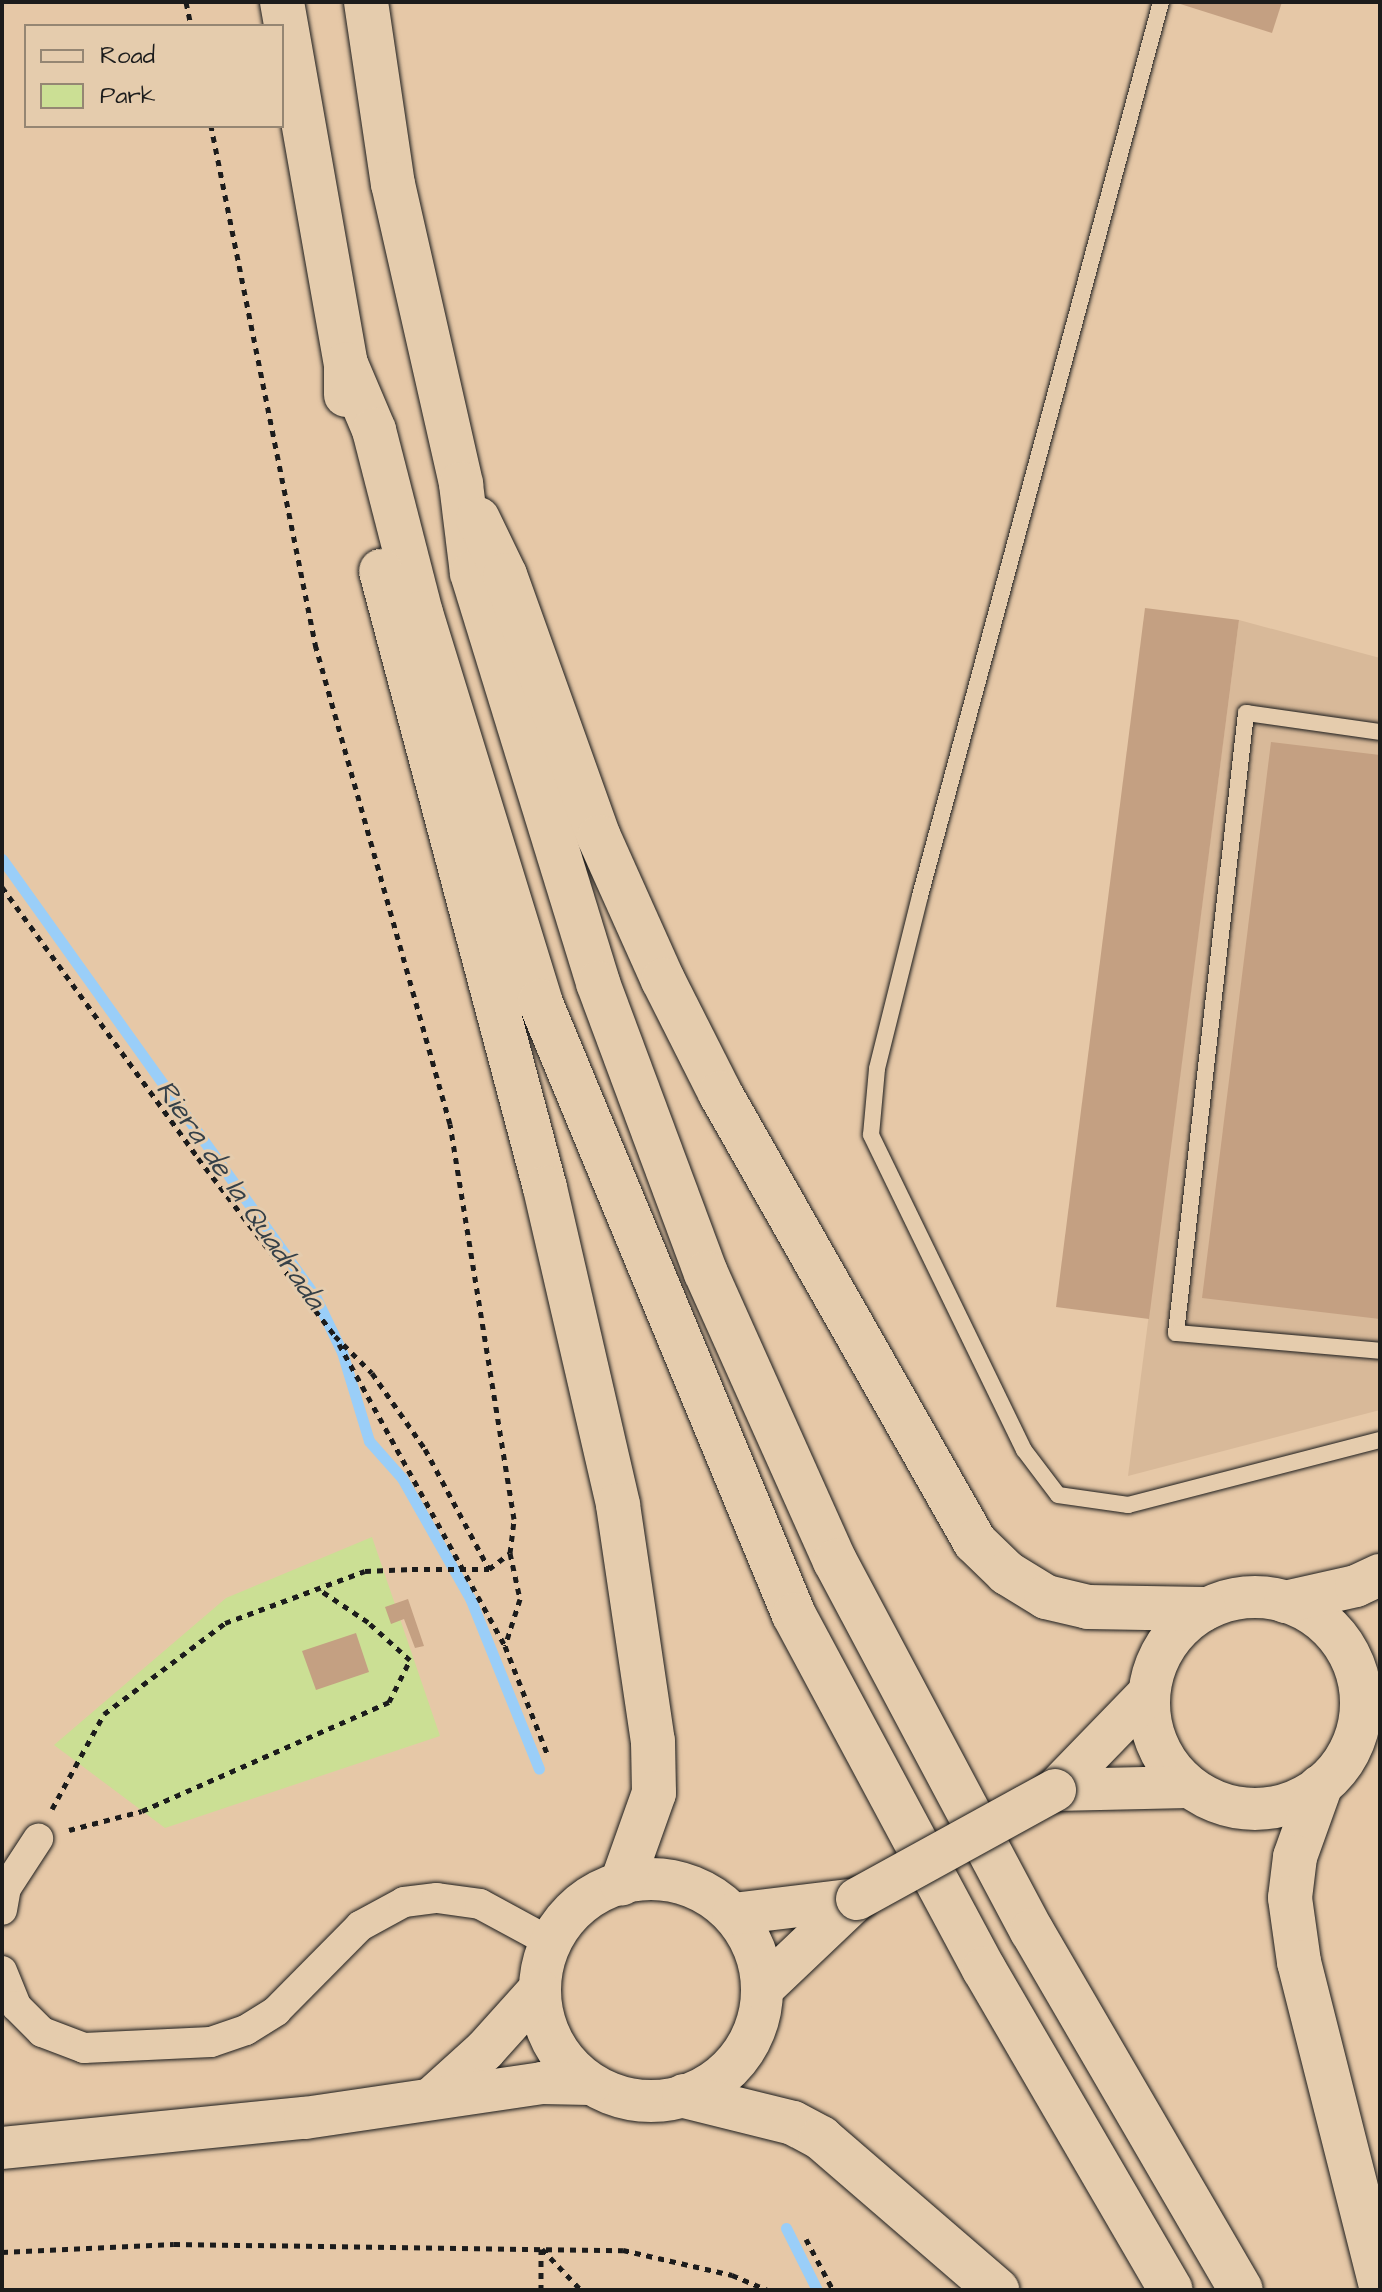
<!DOCTYPE html>
<style>
body{margin:0}
#map{position:relative;width:1382px;height:2292px;overflow:hidden;background:#e6c8a7;font-family:"Architects Daughter",sans-serif}
div>[style]{position:absolute}
[style*='--x']{left:calc(var(--x)*1px);top:calc(var(--y)*1px);width:calc(var(--w)*1px);rotate:calc(var(--a)*1deg)}
.built>*{inset:0;background:#d8b999}
.green>*{inset:0;background:#cbdf94}
.stream>*{height:11px;margin:-5.5px;padding:0 5.5px;transform-origin:5.5px;border-radius:5.5px;background:#9acef8}
.building>*{inset:0;background:#c4a082}
.path>*{height:5px;margin-top:-2.5px;transform-origin:0;background:repeating-linear-gradient(90deg,#1c1c1c 0 6px,transparent 0 12px)}
.roads{filter:drop-shadow(0 0 2px #1c1c1c) drop-shadow(0 0 2px #1c1c1c)}
.lane>*{height:16px;margin:-8px;padding:0 8px;transform-origin:8px;border-radius:8px;background:#e5ccad}
.street>*{height:30px;margin:-15px;padding:0 15px;transform-origin:15px;border-radius:15px;background:#e5ccad}
.secondary>*{height:42px;margin:-21px;padding:0 21px;transform-origin:21px;border-radius:21px;background:#e5ccad}
.secondary>.ring{margin:-21px;padding:0;box-sizing:content-box;background:none;border:42px solid #e5ccad;border-radius:50%}
.highway>*{height:44px;margin:-22px;padding:0 22px;transform-origin:22px;border-radius:22px;background:#e5ccad}
.path-bridge>*{height:5px;margin-top:-2.5px;transform-origin:0;background:repeating-linear-gradient(90deg,#1c1c1c 0 6px,transparent 0 12px)}
.bridges{filter:drop-shadow(0 0 2px #1c1c1c) drop-shadow(0 0 2px #1c1c1c)}
.secondary-bridge>*{height:42px;margin:-21px;padding:0 21px;transform-origin:21px;border-radius:21px;background:#e5ccad}
span{translate:-50% -50%;white-space:nowrap;text-align:center;line-height:1.15;-webkit-text-stroke:6px #e5ccad;paint-order:stroke}
.water-label{font-size:28px;color:#354048;font-style:italic}
.frame{position:absolute;inset:0;border:4px solid #1c1c1c;pointer-events:none}
.legend{position:absolute;left:24px;top:24px;width:260px;height:104px;box-sizing:border-box;background:#e5ccad;border:2px solid #958673;margin:0;padding:10px 14px;list-style:none;font-size:24px;color:#1c1c1c}
.legend li{display:flex;align-items:center;gap:16px;height:40px}
.legend b{width:40px;border:2px solid #958673}
</style>
<div id="map">
<div class="built">
<i style="clip-path:polygon(1239px 620px,1380px 658px,1380px 1410px,1128px 1476px)"></i>
</div>
<div class="green">
<i style="clip-path:polygon(372px 1537px,440px 1736px,165px 1828px,54px 1745px,226px 1598px)"></i>
</div>
<div class="stream">
<i style="--x:2;--y:859;--w:538;--a:54.39"></i>
<i style="--x:315;--y:1296;--w:62;--a:64.3"></i>
<i style="--x:342;--y:1352;--w:93;--a:73.1"></i>
<i style="--x:369;--y:1441;--w:50;--a:48.3"></i>
<i style="--x:402;--y:1478;--w:138;--a:60.5"></i>
<i style="--x:470;--y:1598;--w:184;--a:68"></i>
<i style="--x:786;--y:2228;--w:69;--a:63.4"></i>
</div>
<div class="building">
<i style="clip-path:polygon(1174px 2px,1282px 2px,1272px 33px)"></i>
<i style="clip-path:polygon(1145px 608px,1239px 620px,1149px 1319px,1056px 1307px)"></i>
<i style="clip-path:polygon(1271px 742px,1380px 755px,1380px 1319px,1202px 1298px)"></i>
<i style="clip-path:polygon(408px 1599px,424px 1646px,415px 1648px,404px 1619px,391px 1624px,385px 1607px)"></i>
<i style="clip-path:polygon(356px 1633px,369px 1672px,316px 1690px,302px 1651px)"></i>
</div>
<div class="path">
<i style="--x:186;--y:2;--w:25;--a:78"></i>
<i style="--x:2;--y:887;--w:334;--a:54.1"></i>
<i style="--x:198;--y:1158;--w:225;--a:52.4"></i>
<i style="--x:335;--y:1336;--w:52;--a:45"></i>
<i style="--x:372;--y:1373;--w:93;--a:55.1"></i>
<i style="--x:425;--y:1449;--w:136;--a:61.9"></i>
<i style="--x:489;--y:1569;--w:26;--a:-37"></i>
<i style="--x:510;--y:1553;--w:34;--a:-83"></i>
<i style="--x:514;--y:1519;--w:400;--a:-99.2"></i>
<i style="--x:450;--y:1124;--w:495;--a:-105.7"></i>
<i style="--x:316;--y:648;--w:532;--a:-101.37"></i>
<i style="--x:339;--y:1344;--w:345;--a:61.2"></i>
<i style="--x:510;--y:1553;--w:47;--a:77.7"></i>
<i style="--x:520;--y:1599;--w:49;--a:107.7"></i>
<i style="--x:505;--y:1646;--w:118;--a:68.6"></i>
<i style="--x:52;--y:1809;--w:108;--a:-61.3"></i>
<i style="--x:104;--y:1714;--w:151;--a:-36.9"></i>
<i style="--x:225;--y:1623;--w:149;--a:-20.4"></i>
<i style="--x:365;--y:1571;--w:47;--a:-2.4"></i>
<i style="--x:69;--y:1830;--w:75;--a:-14.6"></i>
<i style="--x:142;--y:1811;--w:270;--a:-23.8"></i>
<i style="--x:389;--y:1702;--w:47;--a:-63.4"></i>
<i style="--x:410;--y:1660;--w:57;--a:-137.9"></i>
<i style="--x:368;--y:1622;--w:61;--a:-146.3"></i>
<i style="--x:806;--y:2239;--w:58;--a:62.1"></i>
<i style="--x:541;--y:2249;--w:41;--a:90"></i>
<i style="--x:542;--y:2249;--w:57;--a:46.4"></i>
<i style="--x:2;--y:2252;--w:172;--a:-2.7"></i>
<i style="--x:174;--y:2244;--w:449;--a:0.8"></i>
<i style="--x:623;--y:2250;--w:112;--a:12.9"></i>
<i style="--x:732;--y:2275;--w:38;--a:23"></i>
</div>
<div class="roads">
<div class="lane">
<i style="--x:1161;--y:2;--w:926;--a:105.09"></i>
<i style="--x:920;--y:896;--w:178;--a:104"></i>
<i style="--x:877;--y:1069;--w:66;--a:95.2"></i>
<i style="--x:871;--y:1135;--w:350;--a:64.1"></i>
<i style="--x:1024;--y:1450;--w:56;--a:52.9"></i>
<i style="--x:1058;--y:1495;--w:71;--a:8.1"></i>
<i style="--x:1128;--y:1505;--w:260;--a:-14.5"></i>
<i style="--x:1380;--y:732;--w:135;--a:-171.9"></i>
<i style="--x:1246;--y:713;--w:624;--a:96.44"></i>
<i style="--x:1176;--y:1333;--w:205;--a:5"></i>
</div>
<div class="street">
<i style="--x:2;--y:1910;--w:22;--a:-80"></i>
<i style="--x:6;--y:1888;--w:59;--a:-56.9"></i>
<i style="--x:2;--y:1971;--w:38;--a:68"></i>
<i style="--x:16;--y:2006;--w:37;--a:45"></i>
<i style="--x:42;--y:2032;--w:45;--a:20.9"></i>
<i style="--x:84;--y:2048;--w:127;--a:-2.7"></i>
<i style="--x:211;--y:2042;--w:37;--a:-19"></i>
<i style="--x:246;--y:2030;--w:36;--a:-32"></i>
<i style="--x:276;--y:2011;--w:120;--a:-45.3"></i>
<i style="--x:360;--y:1926;--w:50;--a:-28.6"></i>
<i style="--x:404;--y:1902;--w:33;--a:-7"></i>
<i style="--x:437;--y:1898;--w:43;--a:7.9"></i>
<i style="--x:480;--y:1904;--w:80;--a:28.5"></i>
</div>
<div class="secondary">
<i class="ring" style="left:1149px;top:1597px;width:170px;height:170px"></i>
<i style="--x:1285;--y:1602;--w:73;--a:-12.7"></i>
<i style="--x:1356;--y:1586;--w:26;--a:-25"></i>
<i style="--x:1055;--y:1790;--w:134;--a:-1.3"></i>
<i style="--x:1055;--y:1790;--w:134;--a:-45.9"></i>
<i class="ring" style="left:540px;top:1879px;width:180px;height:180px"></i>
<i style="--x:733;--y:1914;--w:125;--a:-6.9"></i>
<i style="--x:762;--y:1989;--w:131;--a:-43.5"></i>
<i style="--x:433;--y:2097;--w:70;--a:-42.1"></i>
<i style="--x:485;--y:2050;--w:81;--a:-48"></i>
<i style="--x:2;--y:2148;--w:304;--a:-5.7"></i>
<i style="--x:305;--y:2118;--w:240;--a:-8.4"></i>
<i style="--x:542;--y:2083;--w:48;--a:1.2"></i>
</div>
<div class="highway">
<i style="--x:282;--y:2;--w:368;--a:80"></i>
<i style="--x:346;--y:364;--w:31;--a:90"></i>
<i style="--x:366;--y:2;--w:184;--a:81.6"></i>
<i style="--x:393;--y:184;--w:308;--a:77.2"></i>
<i style="--x:461;--y:484;--w:90;--a:83"></i>
<i style="--x:472;--y:573;--w:429;--a:72.9"></i>
<i style="--x:598;--y:983;--w:309;--a:69.6"></i>
<i style="--x:706;--y:1273;--w:316;--a:65.9"></i>
<i style="--x:835;--y:1561;--w:419;--a:62"></i>
<i style="--x:1032;--y:1931;--w:415;--a:59.8"></i>
<i style="--x:346;--y:364;--w:72;--a:67"></i>
<i style="--x:374;--y:430;--w:189;--a:75.6"></i>
<i style="--x:421;--y:613;--w:406;--a:72.9"></i>
<i style="--x:540;--y:1001;--w:664;--a:67.53"></i>
<i style="--x:794;--y:1615;--w:402;--a:61.8"></i>
<i style="--x:984;--y:1969;--w:371;--a:59.8"></i>
<i style="--x:478;--y:519;--w:62;--a:64.3"></i>
<i style="--x:505;--y:575;--w:278;--a:70.3"></i>
<i style="--x:599;--y:837;--w:157;--a:65.9"></i>
<i style="--x:663;--y:980;--w:127;--a:63.2"></i>
<i style="--x:720;--y:1093;--w:516;--a:60.41"></i>
<i style="--x:975;--y:1542;--w:45;--a:44.1"></i>
<i style="--x:1007;--y:1573;--w:46;--a:31.6"></i>
<i style="--x:1046;--y:1597;--w:43;--a:13.4"></i>
<i style="--x:1088;--y:1607;--w:116;--a:1"></i>
<i style="--x:381;--y:571;--w:638;--a:75.11"></i>
<i style="--x:545;--y:1188;--w:325;--a:77"></i>
<i style="--x:618;--y:1505;--w:239;--a:81.6"></i>
<i style="--x:653;--y:1741;--w:52;--a:88.9"></i>
<i style="--x:654;--y:1793;--w:96;--a:109.6"></i>
<i style="--x:1320;--y:1787;--w:74;--a:109.7"></i>
<i style="--x:1295;--y:1857;--w:41;--a:97"></i>
<i style="--x:1290;--y:1898;--w:65;--a:82"></i>
<i style="--x:1299;--y:1962;--w:331;--a:75.8"></i>
<i style="--x:684;--y:2096;--w:112;--a:13.9"></i>
<i style="--x:793;--y:2123;--w:32;--a:28"></i>
<i style="--x:821;--y:2138;--w:233;--a:40.8"></i>
</div>
</div>
<div class="path-bridge">
<i style="--x:412;--y:1569;--w:77;--a:0"></i>
</div>
<div class="bridges">
<div class="secondary-bridge">
<i style="--x:857;--y:1899;--w:226;--a:-28.8"></i>
</div>
</div>
<div class="water-label">
<span style="left:240px;top:1195px;rotate:55deg">Riera de la Quadrada</span>
</div>
<div class="frame"></div>
<ul class="legend">
<li><b style="height:10px;background:#e5ccad"></b>Road</li>
<li><b style="height:22px;background:#cbdf94"></b>Park</li>
</ul>
</div>
